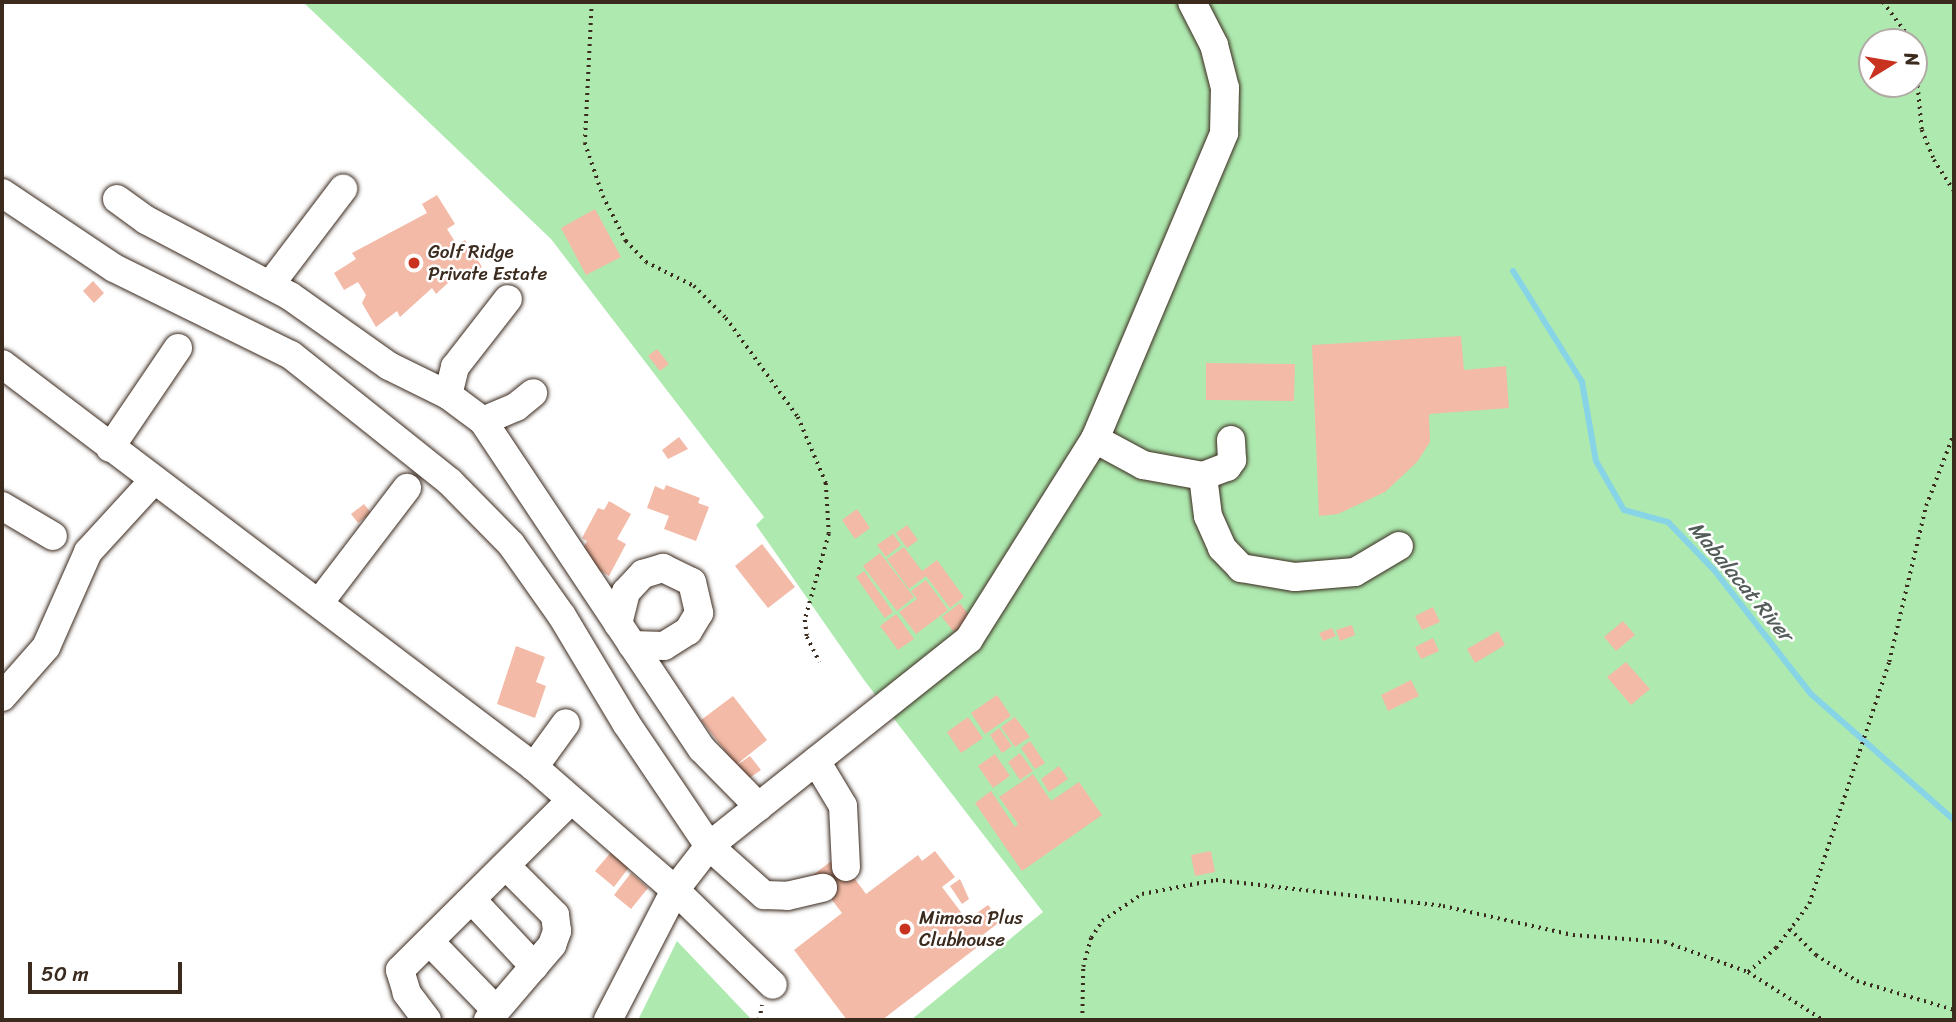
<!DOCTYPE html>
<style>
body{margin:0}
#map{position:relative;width:1956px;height:1022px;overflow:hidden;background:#fff;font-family:Sriracha,sans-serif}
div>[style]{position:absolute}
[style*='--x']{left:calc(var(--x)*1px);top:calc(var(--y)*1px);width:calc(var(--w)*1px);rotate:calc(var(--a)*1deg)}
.green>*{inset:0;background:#aeeab0}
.stream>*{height:6px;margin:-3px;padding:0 3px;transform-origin:3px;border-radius:3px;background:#87d4e6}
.building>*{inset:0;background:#f2baa7}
.path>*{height:3.5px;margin-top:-1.75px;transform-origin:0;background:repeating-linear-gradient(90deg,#3b2a1e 0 2px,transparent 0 7px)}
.roads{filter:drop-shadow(0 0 2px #3b2a1e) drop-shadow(0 0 2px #3b2a1e)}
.minor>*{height:28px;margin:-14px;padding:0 14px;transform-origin:14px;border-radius:14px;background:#fff}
.dots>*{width:19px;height:19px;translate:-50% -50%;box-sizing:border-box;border:4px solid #fff;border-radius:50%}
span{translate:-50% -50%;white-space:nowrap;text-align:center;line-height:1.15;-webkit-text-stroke:5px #fff;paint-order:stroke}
.poi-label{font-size:19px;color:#3b2a1e}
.left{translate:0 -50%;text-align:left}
.water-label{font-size:21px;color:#525d5a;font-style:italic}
.frame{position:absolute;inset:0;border:4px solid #3b2a1e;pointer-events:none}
.north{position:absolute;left:1858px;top:28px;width:70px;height:70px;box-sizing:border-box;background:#fff;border:2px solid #b1aaa5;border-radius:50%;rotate:79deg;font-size:19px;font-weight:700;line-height:28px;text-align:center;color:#3b2a1e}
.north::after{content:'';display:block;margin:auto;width:24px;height:32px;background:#c8321e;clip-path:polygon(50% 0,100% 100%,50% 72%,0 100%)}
.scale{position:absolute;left:28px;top:962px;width:154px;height:32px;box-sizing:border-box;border:4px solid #3b2a1e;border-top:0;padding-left:9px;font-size:21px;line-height:24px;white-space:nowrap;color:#3b2a1e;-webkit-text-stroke:5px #fff;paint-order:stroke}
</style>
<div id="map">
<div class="green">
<i style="clip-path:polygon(evenodd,303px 2px,1954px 2px,1954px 1020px,911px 1020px,1043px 912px,864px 680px,756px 525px,764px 517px,551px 239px,303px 2px,1872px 42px,1914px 42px,1914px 84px,1872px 84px,1872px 42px)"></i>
<i style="clip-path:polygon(677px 941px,752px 1020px,638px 1020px)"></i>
</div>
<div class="stream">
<i style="--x:1513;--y:271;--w:131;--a:58.1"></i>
<i style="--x:1582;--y:382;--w:80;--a:80"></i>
<i style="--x:1596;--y:461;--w:56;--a:60.3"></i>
<i style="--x:1624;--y:510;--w:46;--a:15.3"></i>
<i style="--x:1668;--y:522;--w:66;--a:46.2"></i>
<i style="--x:1714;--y:570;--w:157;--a:52"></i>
<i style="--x:1811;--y:694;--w:191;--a:41.4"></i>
</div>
<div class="building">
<i style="clip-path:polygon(437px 195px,455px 224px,447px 229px,457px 245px,465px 240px,482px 267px,467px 276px,463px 269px,436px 294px,432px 288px,400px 317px,397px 311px,376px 327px,362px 303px,366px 295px,358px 282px,344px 290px,334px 273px,356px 259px,352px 253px,427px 213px,422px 204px)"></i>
<i style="clip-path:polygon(595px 209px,621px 257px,586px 275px,561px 228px)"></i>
<i style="clip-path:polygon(93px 281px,104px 293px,94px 303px,83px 291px)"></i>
<i style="clip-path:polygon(1461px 336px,1464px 370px,1506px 366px,1509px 408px,1429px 414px,1430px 442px,1417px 462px,1385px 492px,1338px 514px,1319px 516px,1312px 345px)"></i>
<i style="clip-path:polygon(657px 349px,669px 364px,660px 371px,648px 356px)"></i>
<i style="clip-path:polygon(1206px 363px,1295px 364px,1294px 401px,1206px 400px)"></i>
<i style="clip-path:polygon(679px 437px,688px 449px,668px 459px,662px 450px)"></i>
<i style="clip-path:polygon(666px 485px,700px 498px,698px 503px,709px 507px,696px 541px,664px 529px,669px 516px,647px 508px,655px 486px,664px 490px)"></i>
<i style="clip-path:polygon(609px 501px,631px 514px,617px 539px,626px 544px,609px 576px,578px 558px,587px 541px,582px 538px,598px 508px,604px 510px)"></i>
<i style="clip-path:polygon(364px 504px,371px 513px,358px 523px,351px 514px)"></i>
<i style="clip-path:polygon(857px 509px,870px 528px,855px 539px,842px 520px)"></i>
<i style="clip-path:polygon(907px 525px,918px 540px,907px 548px,896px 533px)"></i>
<i style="clip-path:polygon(893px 534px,901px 545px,886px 557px,877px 545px)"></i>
<i style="clip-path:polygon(762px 544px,795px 587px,768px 608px,735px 566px)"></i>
<i style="clip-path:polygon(904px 547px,922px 571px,937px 560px,964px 597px,950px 608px,926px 576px,909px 589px,887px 559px)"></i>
<i style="clip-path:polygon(880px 553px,914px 597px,897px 611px,863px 566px)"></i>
<i style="clip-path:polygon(864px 571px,893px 612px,885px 618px,856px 577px)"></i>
<i style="clip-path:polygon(926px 580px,948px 610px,916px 634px,899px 612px,917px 599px,911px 591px)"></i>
<i style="clip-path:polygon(960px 603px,972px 619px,954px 632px,942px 617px)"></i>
<i style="clip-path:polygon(1433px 607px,1440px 622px,1422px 630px,1415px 616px)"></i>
<i style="clip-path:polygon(896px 614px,914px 639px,898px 650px,880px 626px)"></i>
<i style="clip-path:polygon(1623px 621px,1635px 635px,1616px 651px,1604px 637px)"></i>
<i style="clip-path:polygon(1352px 625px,1355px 635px,1340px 641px,1336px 630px)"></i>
<i style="clip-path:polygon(1332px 628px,1336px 636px,1323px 641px,1319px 633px)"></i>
<i style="clip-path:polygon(1498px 631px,1505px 645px,1475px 663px,1467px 649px)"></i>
<i style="clip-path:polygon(1433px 638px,1439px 651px,1421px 659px,1415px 647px)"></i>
<i style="clip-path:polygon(516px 646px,545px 657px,536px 682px,546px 686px,535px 718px,497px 704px)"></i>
<i style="clip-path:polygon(1626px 662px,1650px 689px,1631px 705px,1607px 677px)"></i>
<i style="clip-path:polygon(1411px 680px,1419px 696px,1388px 711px,1381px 695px)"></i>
<i style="clip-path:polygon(997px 695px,1011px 716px,985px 734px,971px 713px)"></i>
<i style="clip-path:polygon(733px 696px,767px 740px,736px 765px,701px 720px)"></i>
<i style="clip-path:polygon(968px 717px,983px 738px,961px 753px,947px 732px)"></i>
<i style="clip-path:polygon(1015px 717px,1030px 737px,1015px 747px,1001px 727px)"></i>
<i style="clip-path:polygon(999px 728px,1012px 746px,1002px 753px,990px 735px)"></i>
<i style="clip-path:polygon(1030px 741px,1045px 763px,1035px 769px,1021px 748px)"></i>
<i style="clip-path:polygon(1020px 753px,1033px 771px,1020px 780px,1008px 762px)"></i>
<i style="clip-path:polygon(995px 754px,1010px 776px,993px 788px,978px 766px)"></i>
<i style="clip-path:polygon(750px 756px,761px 770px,748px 779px,737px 765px)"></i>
<i style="clip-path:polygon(1059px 766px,1068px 779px,1049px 792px,1041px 779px)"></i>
<i style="clip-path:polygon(1033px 774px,1051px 801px,1079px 782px,1102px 815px,1022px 871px,975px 803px,991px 791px,1015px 827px,1018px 824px,999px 797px)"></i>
<i style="clip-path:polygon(612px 851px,630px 866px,614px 887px,595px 871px)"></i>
<i style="clip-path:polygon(935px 851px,955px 877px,942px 887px,967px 920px,988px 905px,1001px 921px,980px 937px,984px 942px,882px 1020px,847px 1020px,794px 950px,842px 913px,813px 875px,838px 856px,866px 894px,918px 855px,922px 861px)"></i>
<i style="clip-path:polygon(1211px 851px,1215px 872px,1195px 876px,1191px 855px)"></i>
<i style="clip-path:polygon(631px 873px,648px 888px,631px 909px,614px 895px)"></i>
<i style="clip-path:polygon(960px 879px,969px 899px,962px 904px,950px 886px)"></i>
</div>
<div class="path">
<i style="--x:592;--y:2;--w:141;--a:92.8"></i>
<i style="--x:585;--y:143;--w:56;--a:71.2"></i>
<i style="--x:603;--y:196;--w:51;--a:62.9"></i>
<i style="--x:626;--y:241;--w:29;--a:46"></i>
<i style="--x:646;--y:262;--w:54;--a:26.6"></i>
<i style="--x:694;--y:286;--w:45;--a:45"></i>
<i style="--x:726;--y:318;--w:122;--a:54"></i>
<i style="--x:798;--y:417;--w:72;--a:67"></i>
<i style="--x:826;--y:483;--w:51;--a:86.6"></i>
<i style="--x:829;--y:534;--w:89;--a:105.6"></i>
<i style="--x:805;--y:620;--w:17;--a:83"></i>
<i style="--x:807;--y:637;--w:28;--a:63"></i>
<i style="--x:1883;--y:2;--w:50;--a:53.1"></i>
<i style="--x:1914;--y:44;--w:86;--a:84.7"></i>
<i style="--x:1922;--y:130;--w:32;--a:68"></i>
<i style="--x:1934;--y:160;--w:37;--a:57"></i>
<i style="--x:1790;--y:929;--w:37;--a:45"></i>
<i style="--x:1816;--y:955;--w:49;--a:32.4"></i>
<i style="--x:1857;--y:981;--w:101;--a:16.6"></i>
<i style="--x:1748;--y:972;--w:37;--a:-41"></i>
<i style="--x:1776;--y:948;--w:55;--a:-53.1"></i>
<i style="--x:1809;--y:904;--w:255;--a:-71.7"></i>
<i style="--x:1889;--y:662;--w:160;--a:-76.7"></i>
<i style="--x:1926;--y:506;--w:78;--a:-69"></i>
<i style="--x:759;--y:1020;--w:15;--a:-79"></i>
<i style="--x:1082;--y:1020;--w:53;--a:-88.9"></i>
<i style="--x:1083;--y:967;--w:30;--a:-75"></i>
<i style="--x:1091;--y:938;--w:20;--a:-57"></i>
<i style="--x:1102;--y:921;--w:48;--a:-34"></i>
<i style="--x:1142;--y:894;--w:75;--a:-10.7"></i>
<i style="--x:1216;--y:880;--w:228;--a:6.5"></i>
<i style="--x:1443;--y:906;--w:133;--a:12.6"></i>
<i style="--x:1573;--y:935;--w:92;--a:4.4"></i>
<i style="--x:1665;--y:942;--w:88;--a:19.9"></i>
<i style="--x:1748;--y:972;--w:89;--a:32.6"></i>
</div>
<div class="roads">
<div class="minor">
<i style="--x:2;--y:193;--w:135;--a:33.8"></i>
<i style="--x:114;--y:268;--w:197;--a:26.2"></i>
<i style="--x:291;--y:355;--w:203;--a:38.6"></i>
<i style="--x:450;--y:482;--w:87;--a:45.5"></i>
<i style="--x:511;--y:544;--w:88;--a:54.7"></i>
<i style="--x:562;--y:616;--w:125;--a:59.1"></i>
<i style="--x:626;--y:723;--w:148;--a:56"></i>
<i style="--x:709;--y:846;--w:74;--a:41.7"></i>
<i style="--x:764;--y:895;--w:23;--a:2"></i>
<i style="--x:787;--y:896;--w:37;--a:-13"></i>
<i style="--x:117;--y:199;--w:36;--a:36"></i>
<i style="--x:146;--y:220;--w:163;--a:27.8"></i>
<i style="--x:290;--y:296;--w:121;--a:35.3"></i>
<i style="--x:389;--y:366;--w:66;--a:26.2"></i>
<i style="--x:448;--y:395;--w:44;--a:36.6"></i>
<i style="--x:483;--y:421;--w:394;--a:56.3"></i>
<i style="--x:702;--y:749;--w:81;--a:45.5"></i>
<i style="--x:270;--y:285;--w:121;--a:-52.8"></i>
<i style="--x:2;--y:364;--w:667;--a:37.14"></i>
<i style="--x:534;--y:767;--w:187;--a:41.1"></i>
<i style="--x:675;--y:890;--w:136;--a:44.1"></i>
<i style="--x:448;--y:395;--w:29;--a:-76"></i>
<i style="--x:455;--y:367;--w:86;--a:-52.1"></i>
<i style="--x:483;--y:421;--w:36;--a:-23"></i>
<i style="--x:516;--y:407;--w:22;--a:-39"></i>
<i style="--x:1095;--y:439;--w:55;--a:28.4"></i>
<i style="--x:1143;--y:465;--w:61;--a:10.4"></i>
<i style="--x:1203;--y:476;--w:26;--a:-21"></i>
<i style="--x:1227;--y:467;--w:9;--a:-54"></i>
<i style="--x:1232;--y:460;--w:20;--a:-93"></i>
<i style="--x:110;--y:448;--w:121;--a:-55.8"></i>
<i style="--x:1203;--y:476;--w:40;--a:82.9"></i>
<i style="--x:1208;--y:516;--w:35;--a:66"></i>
<i style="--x:1222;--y:548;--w:28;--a:46"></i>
<i style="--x:1241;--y:568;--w:55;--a:9.5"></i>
<i style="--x:1295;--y:577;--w:60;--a:-4.8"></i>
<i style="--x:1355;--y:572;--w:51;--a:-30.6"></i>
<i style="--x:2;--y:506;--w:59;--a:30.5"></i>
<i style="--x:319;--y:603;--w:145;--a:-52.6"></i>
<i style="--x:618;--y:624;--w:33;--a:-76"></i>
<i style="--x:626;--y:592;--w:25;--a:-47"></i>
<i style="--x:643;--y:574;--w:21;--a:-17"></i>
<i style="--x:663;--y:568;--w:32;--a:26"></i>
<i style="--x:692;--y:582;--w:32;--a:77"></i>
<i style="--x:699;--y:613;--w:21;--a:121"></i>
<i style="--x:688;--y:631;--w:28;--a:148"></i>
<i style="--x:664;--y:646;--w:32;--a:-178"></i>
<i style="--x:2;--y:697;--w:67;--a:-48.7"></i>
<i style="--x:46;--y:647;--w:104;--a:-66.1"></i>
<i style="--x:88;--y:552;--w:96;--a:-47.5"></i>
<i style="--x:816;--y:761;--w:52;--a:59"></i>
<i style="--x:843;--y:806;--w:61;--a:87.2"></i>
<i style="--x:534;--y:767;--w:54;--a:-54"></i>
<i style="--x:472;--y:900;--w:91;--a:46.8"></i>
<i style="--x:431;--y:943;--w:93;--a:45.9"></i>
<i style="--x:427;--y:1020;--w:34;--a:-127"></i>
<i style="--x:407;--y:993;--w:24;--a:-107"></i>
<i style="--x:400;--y:970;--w:240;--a:-44.8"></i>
<i style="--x:488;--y:1020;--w:99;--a:-49.5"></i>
<i style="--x:552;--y:945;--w:15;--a:-70"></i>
<i style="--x:557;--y:931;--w:16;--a:-97"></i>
<i style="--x:555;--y:915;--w:69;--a:-135"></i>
<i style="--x:608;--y:1020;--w:146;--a:-62.7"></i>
<i style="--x:675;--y:890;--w:56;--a:-52.3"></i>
<i style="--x:709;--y:846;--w:332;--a:-38.5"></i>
<i style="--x:969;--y:639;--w:236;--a:-57.8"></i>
<i style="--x:1095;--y:439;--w:332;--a:-67.1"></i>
<i style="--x:1224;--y:133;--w:45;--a:-88.7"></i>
<i style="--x:1225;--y:88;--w:44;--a:-104.3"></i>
<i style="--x:1214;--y:45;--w:48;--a:-117.1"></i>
</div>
</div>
<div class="dots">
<i style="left:414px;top:263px;background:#c8321e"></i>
<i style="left:905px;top:929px;background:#c8321e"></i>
</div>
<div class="poi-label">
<span class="left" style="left:428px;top:263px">Golf Ridge<br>Private Estate</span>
<span class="left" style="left:919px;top:929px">Mimosa Plus<br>Clubhouse</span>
</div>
<div class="water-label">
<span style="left:1741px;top:581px;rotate:50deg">Mabalacat River</span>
</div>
<div class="frame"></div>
<div class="north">N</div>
<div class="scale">50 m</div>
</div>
